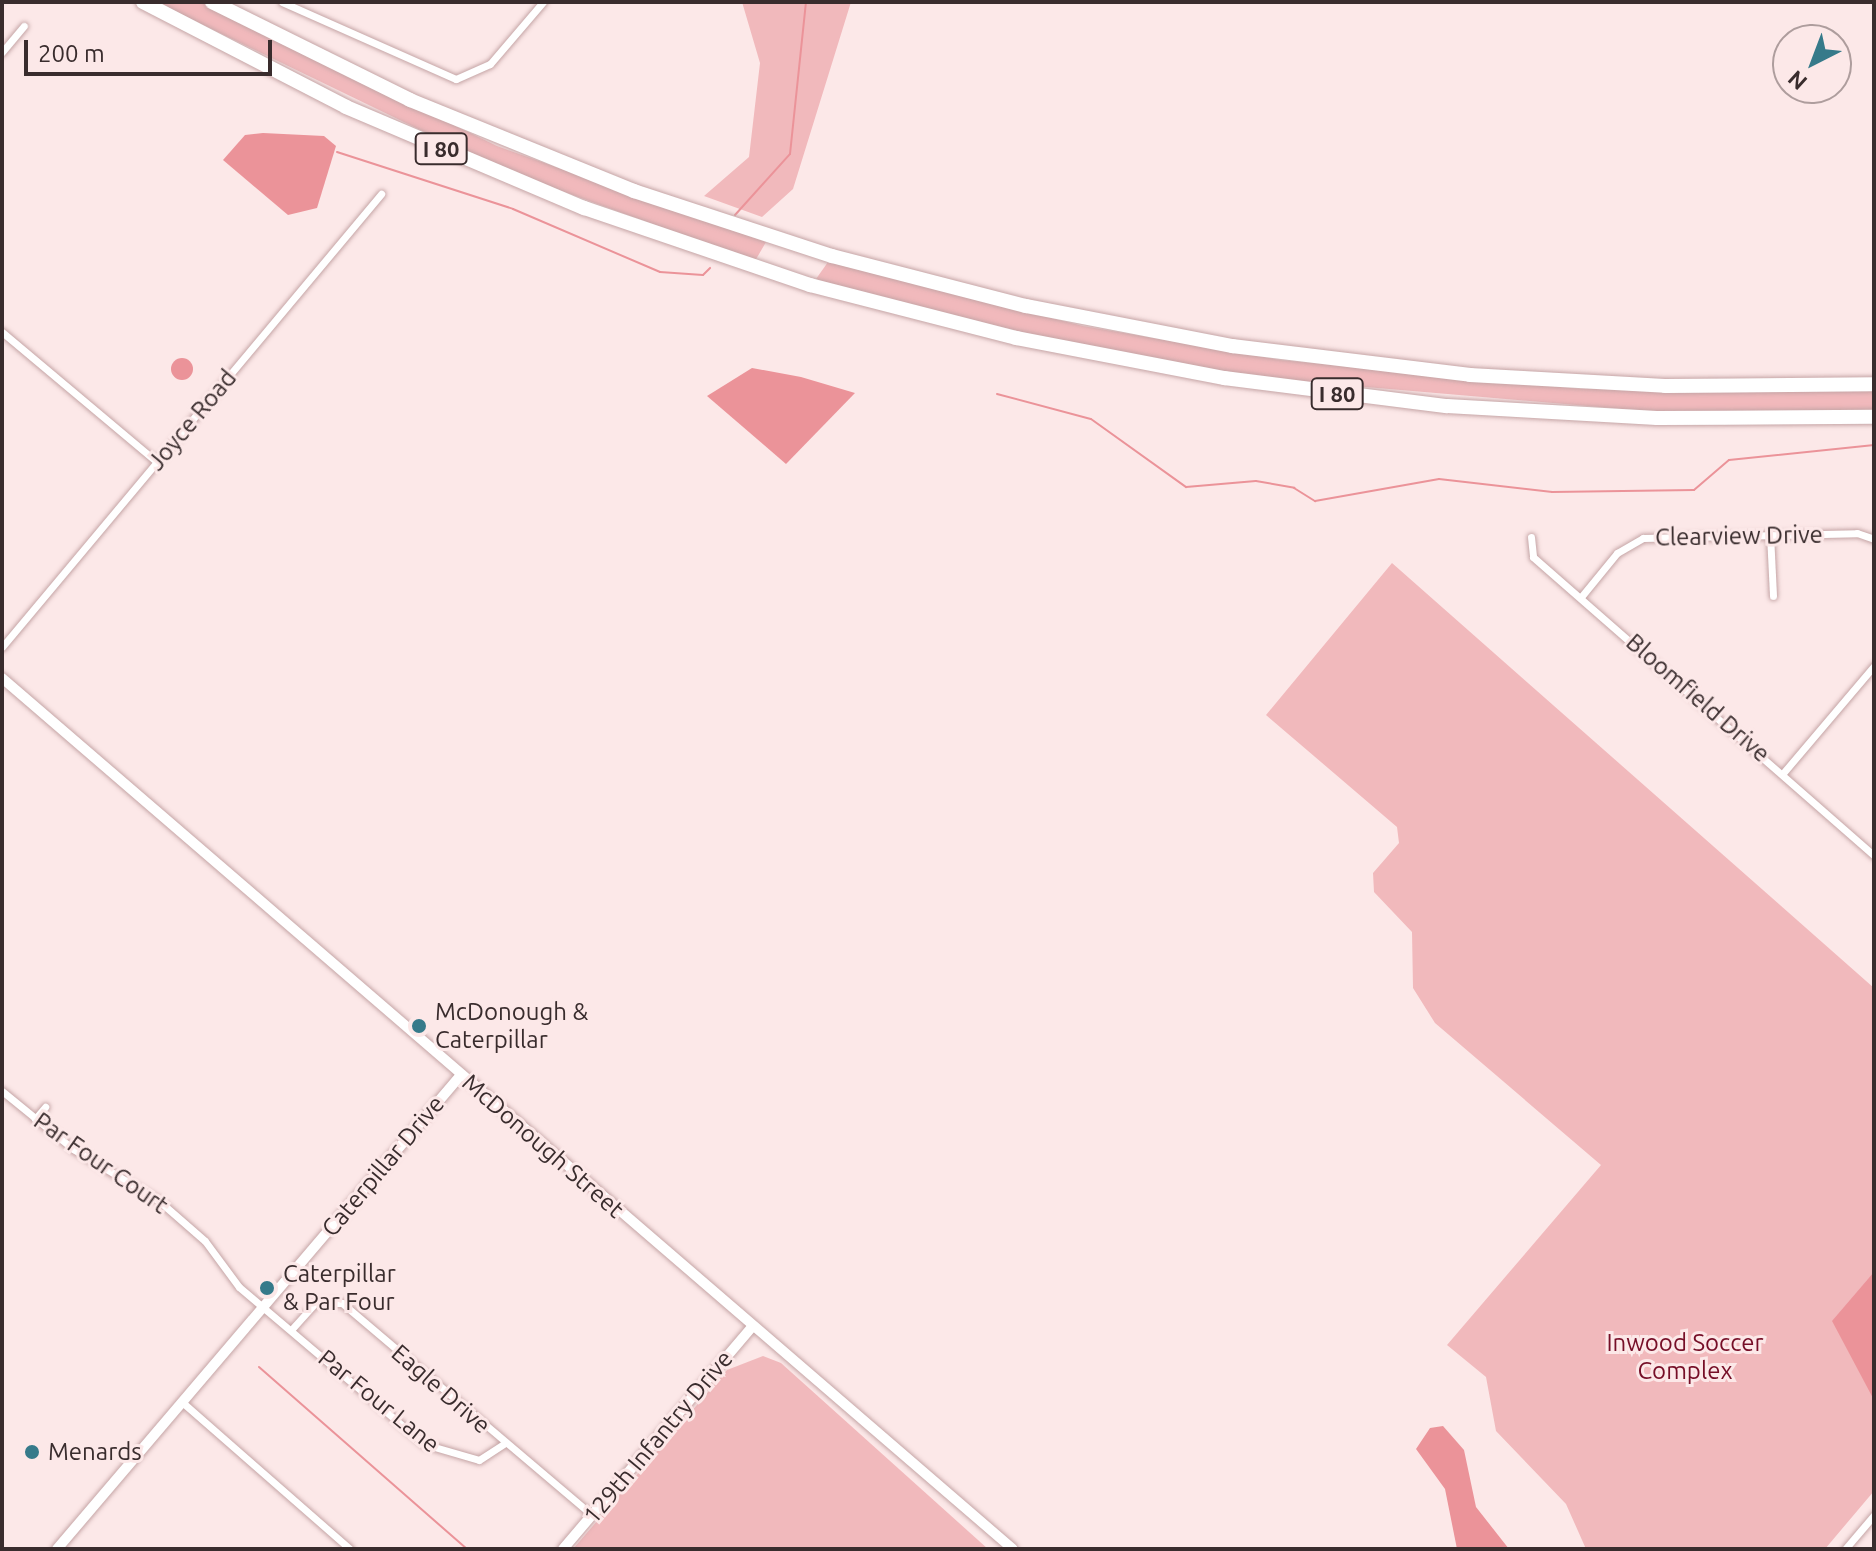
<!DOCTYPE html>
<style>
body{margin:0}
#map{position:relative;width:1876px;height:1551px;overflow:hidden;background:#fce8e8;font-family:Ubuntu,sans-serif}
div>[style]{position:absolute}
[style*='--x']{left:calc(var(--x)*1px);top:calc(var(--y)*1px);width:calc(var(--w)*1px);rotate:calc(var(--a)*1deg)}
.green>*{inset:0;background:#f1b9bc}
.water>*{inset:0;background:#eb9399}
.round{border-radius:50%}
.stream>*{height:2px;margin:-1px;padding:0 1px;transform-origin:1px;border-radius:1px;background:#eb9399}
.roads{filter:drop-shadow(0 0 2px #c5a5a6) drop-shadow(0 0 2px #c5a5a6)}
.street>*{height:7px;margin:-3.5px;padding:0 3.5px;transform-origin:3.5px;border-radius:3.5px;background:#fff}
.secondary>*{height:10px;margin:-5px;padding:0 5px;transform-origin:5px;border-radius:5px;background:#fff}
.highway>*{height:14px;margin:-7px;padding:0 7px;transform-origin:7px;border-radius:7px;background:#fff}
.dots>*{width:22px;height:22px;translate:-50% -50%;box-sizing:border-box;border:4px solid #fce8e8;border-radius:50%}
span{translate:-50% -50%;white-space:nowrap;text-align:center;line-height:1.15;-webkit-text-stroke:6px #fce8e8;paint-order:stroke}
.shield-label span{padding:2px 6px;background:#fce8e8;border:2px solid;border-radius:6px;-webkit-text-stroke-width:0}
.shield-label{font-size:22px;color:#392c2d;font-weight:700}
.street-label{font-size:24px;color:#392c2d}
.poi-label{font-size:24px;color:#392c2d}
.left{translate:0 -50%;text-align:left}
.park-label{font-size:24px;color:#760e27}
.frame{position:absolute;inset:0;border:4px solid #392c2d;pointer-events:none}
.north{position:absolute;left:1772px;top:24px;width:80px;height:80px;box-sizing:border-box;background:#fce8e8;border:2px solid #ae9d9d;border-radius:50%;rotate:222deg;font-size:22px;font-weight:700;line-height:32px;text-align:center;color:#392c2d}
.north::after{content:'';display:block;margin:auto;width:28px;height:36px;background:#367a8a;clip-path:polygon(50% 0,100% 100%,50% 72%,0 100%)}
.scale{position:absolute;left:24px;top:40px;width:248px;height:36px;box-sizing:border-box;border:4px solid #392c2d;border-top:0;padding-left:10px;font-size:24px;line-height:28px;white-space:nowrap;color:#392c2d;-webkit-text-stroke:6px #fce8e8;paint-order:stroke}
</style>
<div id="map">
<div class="green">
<i style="clip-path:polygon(156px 2px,200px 2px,497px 146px,766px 242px,755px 261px,501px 169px)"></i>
<i style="clip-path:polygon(742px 2px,851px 2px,793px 189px,762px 217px,704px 196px,749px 157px,760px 63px)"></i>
<i style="clip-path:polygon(828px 262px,1083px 326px,1280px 360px,1581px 389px,1874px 390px,1874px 411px,1658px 412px,1262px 378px,1042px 337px,832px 285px,816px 279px)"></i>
<i style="clip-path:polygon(1392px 563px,1874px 988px,1874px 1491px,1825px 1549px,1586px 1549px,1566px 1504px,1496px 1431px,1486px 1377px,1447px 1345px,1601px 1165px,1435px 1023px,1413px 988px,1412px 932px,1374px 892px,1373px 873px,1399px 843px,1397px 827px,1266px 715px)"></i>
<i style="clip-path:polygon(763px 1356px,781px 1363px,988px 1549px,573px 1549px,727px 1370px)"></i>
</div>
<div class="water">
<i style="clip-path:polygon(263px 133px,324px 136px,336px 146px,317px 208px,288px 215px,223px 160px,245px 135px)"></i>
<i class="round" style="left:171px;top:358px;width:22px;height:22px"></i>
<i style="clip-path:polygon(752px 368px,801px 377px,855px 393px,786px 464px,707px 396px)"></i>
<i style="clip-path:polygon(1874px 1272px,1874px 1400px,1832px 1321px)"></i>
<i style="clip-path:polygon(1443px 1426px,1464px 1450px,1476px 1507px,1509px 1549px,1457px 1549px,1445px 1489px,1416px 1449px,1430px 1428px)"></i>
</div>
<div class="stream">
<i style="--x:337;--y:152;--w:185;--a:17.9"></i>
<i style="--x:513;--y:209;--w:160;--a:23.2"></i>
<i style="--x:660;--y:272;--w:43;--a:4"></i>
<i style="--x:703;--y:275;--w:10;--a:-45"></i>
<i style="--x:735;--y:215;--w:82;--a:-48"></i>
<i style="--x:790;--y:154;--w:153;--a:-84"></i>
<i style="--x:997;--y:394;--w:97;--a:14.9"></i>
<i style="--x:1091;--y:419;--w:117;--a:35.6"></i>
<i style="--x:1186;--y:487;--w:70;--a:-4.9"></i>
<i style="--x:1256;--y:481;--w:39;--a:10"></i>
<i style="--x:1294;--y:488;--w:25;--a:32"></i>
<i style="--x:1315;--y:501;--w:126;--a:-10.1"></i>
<i style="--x:1439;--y:479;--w:114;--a:6.6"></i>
<i style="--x:1552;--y:492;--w:142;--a:-0.8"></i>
<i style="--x:1694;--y:490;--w:46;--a:-40.6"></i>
<i style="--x:1729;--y:460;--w:146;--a:-5.9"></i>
<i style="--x:259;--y:1367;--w:276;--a:41.2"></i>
</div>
<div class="roads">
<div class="street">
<i style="--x:282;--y:2;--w:190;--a:23.9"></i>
<i style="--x:456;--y:79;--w:37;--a:-24"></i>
<i style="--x:490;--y:64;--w:82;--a:-49.5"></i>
<i style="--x:2;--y:52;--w:34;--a:-50"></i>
<i style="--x:2;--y:332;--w:202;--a:40"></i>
<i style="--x:1770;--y:534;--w:62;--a:87.2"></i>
<i style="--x:1531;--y:537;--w:20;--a:84"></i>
<i style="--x:1533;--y:557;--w:453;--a:41.2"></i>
<i style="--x:1581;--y:597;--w:57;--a:-50.7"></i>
<i style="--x:1617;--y:553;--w:30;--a:-30"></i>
<i style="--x:1643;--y:538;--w:214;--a:-1.3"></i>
<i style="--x:1857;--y:533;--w:18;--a:19"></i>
<i style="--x:2;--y:647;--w:591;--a:-50.08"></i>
<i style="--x:1784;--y:772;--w:139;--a:-49.7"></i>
<i style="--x:2;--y:1091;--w:92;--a:39.2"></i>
<i style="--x:73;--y:1149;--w:99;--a:31"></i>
<i style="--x:158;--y:1200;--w:62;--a:41.1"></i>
<i style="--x:205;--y:1241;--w:57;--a:53.5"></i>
<i style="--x:239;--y:1287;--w:243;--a:40.3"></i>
<i style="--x:424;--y:1444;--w:57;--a:16.2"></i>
<i style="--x:479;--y:1460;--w:30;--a:-33"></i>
<i style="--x:35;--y:1119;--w:16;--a:-50"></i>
<i style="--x:291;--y:1330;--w:36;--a:-48"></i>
<i style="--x:315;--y:1303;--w:27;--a:0"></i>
<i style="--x:342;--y:1303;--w:328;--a:40.3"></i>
<i style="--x:182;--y:1402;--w:223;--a:41.2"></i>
<i style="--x:1845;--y:1549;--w:45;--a:-49.5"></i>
</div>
<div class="secondary">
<i style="--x:2;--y:678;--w:1334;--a:40.75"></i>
<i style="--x:57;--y:1549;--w:623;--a:-49.56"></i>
<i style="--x:563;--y:1549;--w:293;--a:-49.6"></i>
</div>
<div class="highway">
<i style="--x:143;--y:2;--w:229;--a:27.3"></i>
<i style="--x:346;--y:107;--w:259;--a:23"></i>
<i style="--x:584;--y:208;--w:239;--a:18.8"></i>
<i style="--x:810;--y:285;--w:213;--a:14.4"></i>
<i style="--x:1016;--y:338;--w:212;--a:10.9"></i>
<i style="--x:1224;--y:378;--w:225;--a:7.2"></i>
<i style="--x:1447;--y:406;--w:210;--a:3.3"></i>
<i style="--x:1657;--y:418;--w:217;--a:-0.3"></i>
<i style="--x:212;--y:2;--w:221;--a:26.3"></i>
<i style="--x:410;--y:100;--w:242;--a:22.1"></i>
<i style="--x:634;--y:191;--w:208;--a:18.2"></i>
<i style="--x:832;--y:256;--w:200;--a:14.5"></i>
<i style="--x:1026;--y:306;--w:210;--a:11"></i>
<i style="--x:1232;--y:346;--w:240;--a:6.9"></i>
<i style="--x:1470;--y:375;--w:195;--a:3.2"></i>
<i style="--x:1665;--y:386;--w:209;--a:-0.5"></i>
</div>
</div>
<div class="dots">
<i style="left:419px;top:1026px;background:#367a8a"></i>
<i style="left:267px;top:1288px;background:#367a8a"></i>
<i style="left:32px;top:1452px;background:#367a8a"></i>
</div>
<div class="shield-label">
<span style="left:441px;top:149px">I 80</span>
<span style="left:1337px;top:394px">I 80</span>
</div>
<div class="street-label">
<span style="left:192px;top:420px;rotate:-50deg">Joyce Road</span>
<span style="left:1739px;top:536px;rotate:-1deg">Clearview Drive</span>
<span style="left:1698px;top:698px;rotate:41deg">Bloomfield Drive</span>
<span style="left:543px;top:1146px;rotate:41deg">McDonough Street</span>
<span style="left:101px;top:1163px;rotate:35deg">Par Four Court</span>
<span style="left:383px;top:1166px;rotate:-50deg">Caterpillar Drive</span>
<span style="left:441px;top:1389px;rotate:41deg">Eagle Drive</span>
<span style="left:379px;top:1401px;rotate:39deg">Par Four Lane</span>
<span style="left:658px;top:1437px;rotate:-50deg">129th Infantry Drive</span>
</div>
<div class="poi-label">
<span class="left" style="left:435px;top:1026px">McDonough &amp;<br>Caterpillar</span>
<span class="left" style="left:283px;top:1288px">Caterpillar<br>&amp; Par Four</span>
<span class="left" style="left:48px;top:1452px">Menards</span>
</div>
<div class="park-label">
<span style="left:1685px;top:1357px">Inwood Soccer<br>Complex</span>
</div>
<div class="frame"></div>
<div class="north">N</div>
<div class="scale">200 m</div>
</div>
